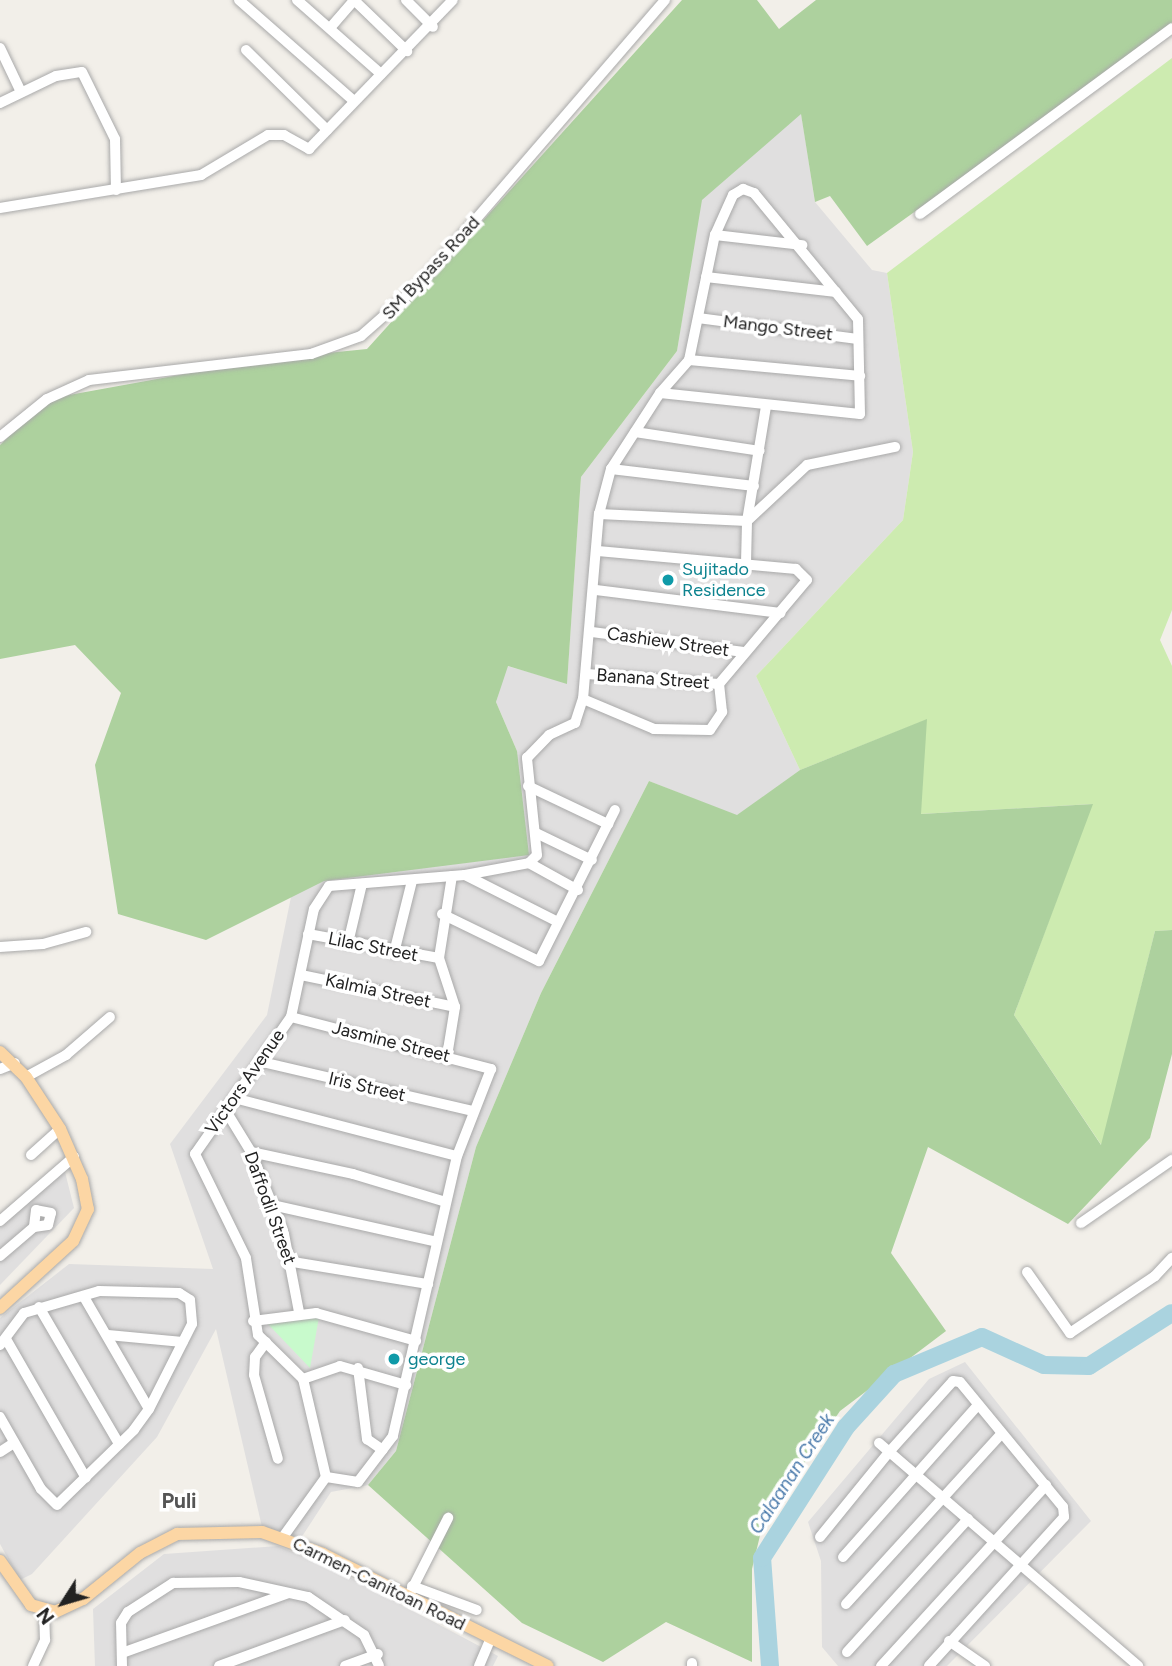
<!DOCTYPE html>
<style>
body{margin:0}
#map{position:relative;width:1172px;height:1666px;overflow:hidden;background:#f2efe9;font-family:Figtree,sans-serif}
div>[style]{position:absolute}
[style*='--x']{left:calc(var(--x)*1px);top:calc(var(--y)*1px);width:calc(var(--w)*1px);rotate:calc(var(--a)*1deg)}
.residential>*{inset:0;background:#e0dfdf}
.grass>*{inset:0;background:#cdebb0}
.forest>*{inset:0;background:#add19e}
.park>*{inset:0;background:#c8facc}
.river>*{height:18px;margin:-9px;padding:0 9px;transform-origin:9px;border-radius:9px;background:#aad3df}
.roads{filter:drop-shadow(0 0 2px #a9a9a9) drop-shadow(0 0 2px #a9a9a9)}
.minor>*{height:10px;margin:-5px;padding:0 5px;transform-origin:5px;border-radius:5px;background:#fff}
.major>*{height:12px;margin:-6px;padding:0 6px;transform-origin:6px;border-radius:6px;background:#fcd6a4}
.dots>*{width:19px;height:19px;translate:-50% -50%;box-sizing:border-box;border:4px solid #fff;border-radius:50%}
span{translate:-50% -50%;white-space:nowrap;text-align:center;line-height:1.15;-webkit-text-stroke:7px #fff;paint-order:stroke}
.street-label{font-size:18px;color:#222}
.culture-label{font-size:18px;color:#0d838f}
.left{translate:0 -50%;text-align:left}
.water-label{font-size:19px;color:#4a7aab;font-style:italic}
.quarter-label{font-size:21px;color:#555;font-weight:700}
.north{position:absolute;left:28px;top:1568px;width:70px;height:70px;-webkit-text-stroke:5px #fff;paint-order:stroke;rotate:233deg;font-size:19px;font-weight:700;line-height:28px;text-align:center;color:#222}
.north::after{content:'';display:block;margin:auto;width:24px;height:32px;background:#222;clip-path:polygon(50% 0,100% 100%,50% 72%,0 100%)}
</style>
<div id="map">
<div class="residential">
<i style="clip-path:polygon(801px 113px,815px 202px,872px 270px,887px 273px,913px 452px,903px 520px,756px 676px,800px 770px,737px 816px,649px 781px,541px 993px,476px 1147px,396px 1451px,368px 1485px,331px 1492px,301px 1538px,262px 1527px,216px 1329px,157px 1437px,32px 1574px,20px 1580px,0 1544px,0 1318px,69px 1264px,213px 1269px,170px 1144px,267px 1015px,291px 897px,517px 751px,496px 702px,507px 666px,567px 683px,581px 477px,677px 351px,701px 200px)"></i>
<i style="clip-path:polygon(63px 1164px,74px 1208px,0 1285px,0 1219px)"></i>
<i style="clip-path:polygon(965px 1362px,1091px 1521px,947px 1666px,838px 1666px,822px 1647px,821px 1561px,808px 1522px,929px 1379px)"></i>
<i style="clip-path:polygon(278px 1546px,340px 1572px,498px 1656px,493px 1666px,95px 1666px,93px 1609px,164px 1554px)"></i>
</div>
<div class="grass">
<i style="clip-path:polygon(1172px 58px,1172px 610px,1160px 640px,1172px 666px,1172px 930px,1155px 931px,1102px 1146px,1014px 1015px,1092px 804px,920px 814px,926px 720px,800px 770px,756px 676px,903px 520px,913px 452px,887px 273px)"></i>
</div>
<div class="forest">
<i style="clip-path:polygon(682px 0,757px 0,779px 29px,816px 0,1172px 0,1172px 27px,867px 246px,830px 196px,815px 202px,801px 114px,702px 200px,677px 351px,581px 477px,567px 684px,508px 666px,496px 702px,517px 751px,529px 855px,324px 881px,206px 940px,118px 914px,95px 765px,121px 693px,75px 645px,0 659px,0 445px,47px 399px,267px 359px,367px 349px)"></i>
<i style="clip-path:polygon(927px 719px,921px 814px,1093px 804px,1014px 1015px,1101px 1145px,1155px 931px,1172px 930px,1172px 1054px,1150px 1138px,1068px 1224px,928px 1147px,891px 1253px,946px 1331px,840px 1411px,763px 1523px,752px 1569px,752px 1662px,666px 1622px,603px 1662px,522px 1623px,368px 1485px,396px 1451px,476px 1147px,541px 993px,649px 781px,737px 815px,800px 770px)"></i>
</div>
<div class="park">
<i style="clip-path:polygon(319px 1317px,310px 1368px,266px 1322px)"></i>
</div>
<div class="river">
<i style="--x:770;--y:1666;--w:108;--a:-94.2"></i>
<i style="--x:762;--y:1558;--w:156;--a:-57.3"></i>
<i style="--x:846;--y:1427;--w:72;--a:-47.8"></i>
<i style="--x:894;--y:1374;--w:95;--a:-22.8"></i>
<i style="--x:982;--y:1337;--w:68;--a:24.3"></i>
<i style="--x:1044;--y:1365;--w:45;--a:1.3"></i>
<i style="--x:1089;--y:1366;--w:98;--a:-32.6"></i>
</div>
<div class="roads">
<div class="minor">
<i style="--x:239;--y:0;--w:153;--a:41.3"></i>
<i style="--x:297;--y:0;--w:112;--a:41.4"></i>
<i style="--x:354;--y:0;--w:74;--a:43.9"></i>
<i style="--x:406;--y:0;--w:38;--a:45"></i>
<i style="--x:330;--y:28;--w:37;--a:-49"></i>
<i style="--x:0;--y:48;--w:49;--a:64.5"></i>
<i style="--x:246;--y:50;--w:114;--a:44.6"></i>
<i style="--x:0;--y:103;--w:62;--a:-25.7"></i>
<i style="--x:56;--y:76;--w:26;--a:-9"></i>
<i style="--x:82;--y:72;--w:75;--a:63.8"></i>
<i style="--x:115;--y:139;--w:51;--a:88.9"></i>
<i style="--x:0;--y:208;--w:204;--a:-9.3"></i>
<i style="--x:201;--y:175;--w:78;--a:-30.8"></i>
<i style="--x:268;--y:135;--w:16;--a:0"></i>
<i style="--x:284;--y:135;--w:29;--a:29"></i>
<i style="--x:309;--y:149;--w:207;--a:-46"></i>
<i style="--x:920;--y:214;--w:313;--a:-36.4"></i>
<i style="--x:715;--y:235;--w:88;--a:6.6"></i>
<i style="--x:706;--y:277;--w:131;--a:6.6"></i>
<i style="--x:698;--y:318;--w:161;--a:7.5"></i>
<i style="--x:689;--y:360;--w:172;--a:5.3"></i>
<i style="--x:635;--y:432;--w:126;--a:8.6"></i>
<i style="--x:0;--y:437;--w:60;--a:-39"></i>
<i style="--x:47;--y:399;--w:46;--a:-24.3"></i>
<i style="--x:89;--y:380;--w:224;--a:-6.7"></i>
<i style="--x:311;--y:354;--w:53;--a:-19.8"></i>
<i style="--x:361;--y:336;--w:79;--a:-41.4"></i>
<i style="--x:420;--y:284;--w:375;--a:-49.2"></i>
<i style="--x:611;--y:469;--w:144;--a:6.8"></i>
<i style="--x:599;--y:514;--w:148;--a:2.7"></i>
<i style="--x:747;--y:521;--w:82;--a:-43"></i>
<i style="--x:807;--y:465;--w:90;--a:-11.6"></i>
<i style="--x:746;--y:563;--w:42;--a:-88.6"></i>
<i style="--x:747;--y:521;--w:117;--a:-80.6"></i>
<i style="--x:596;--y:590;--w:186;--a:7.1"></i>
<i style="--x:592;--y:632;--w:153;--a:7.5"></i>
<i style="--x:587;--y:674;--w:132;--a:4.3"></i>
<i style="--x:583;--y:699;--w:77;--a:22.9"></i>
<i style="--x:654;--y:729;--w:56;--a:1"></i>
<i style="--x:710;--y:730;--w:22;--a:-56"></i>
<i style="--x:722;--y:712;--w:28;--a:-96"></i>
<i style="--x:719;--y:684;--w:136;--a:-49.8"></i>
<i style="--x:807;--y:580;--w:16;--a:-135"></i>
<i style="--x:796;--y:569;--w:199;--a:-174.8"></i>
<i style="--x:528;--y:786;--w:89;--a:25.4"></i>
<i style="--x:536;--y:833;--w:62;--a:25.7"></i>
<i style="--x:529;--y:863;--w:56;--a:28.9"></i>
<i style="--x:465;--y:875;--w:104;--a:26.8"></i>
<i style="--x:442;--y:914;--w:108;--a:25.9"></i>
<i style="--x:539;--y:961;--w:169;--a:-63.3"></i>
<i style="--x:308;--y:934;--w:133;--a:10.4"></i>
<i style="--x:348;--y:943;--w:61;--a:-76.7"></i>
<i style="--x:0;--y:947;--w:43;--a:-4"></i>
<i style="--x:43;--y:944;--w:45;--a:-15.6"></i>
<i style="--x:394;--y:953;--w:74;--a:-76"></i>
<i style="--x:301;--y:975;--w:157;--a:11.7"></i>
<i style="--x:291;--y:1017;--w:207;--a:14.6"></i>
<i style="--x:491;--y:1069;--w:93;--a:111.3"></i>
<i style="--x:457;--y:1156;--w:287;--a:102.9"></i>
<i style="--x:393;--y:1436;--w:58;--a:127.3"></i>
<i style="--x:358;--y:1482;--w:32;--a:-171"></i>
<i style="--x:447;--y:1056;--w:50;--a:-80.7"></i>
<i style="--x:455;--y:1007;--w:52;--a:-108.1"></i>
<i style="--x:439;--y:958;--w:83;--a:-81"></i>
<i style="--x:262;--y:1062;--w:217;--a:13.1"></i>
<i style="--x:0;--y:1069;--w:16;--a:-22"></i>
<i style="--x:26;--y:1077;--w:46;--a:-28.8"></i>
<i style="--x:66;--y:1055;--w:58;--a:-40.8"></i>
<i style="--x:234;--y:1098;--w:230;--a:14.6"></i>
<i style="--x:226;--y:1111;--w:48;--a:58.6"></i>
<i style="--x:251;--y:1152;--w:88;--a:68.1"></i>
<i style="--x:284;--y:1234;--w:79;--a:79.1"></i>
<i style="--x:251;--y:1152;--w:104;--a:12.2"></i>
<i style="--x:353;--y:1174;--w:97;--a:16.8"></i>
<i style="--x:31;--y:1155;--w:39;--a:-42"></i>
<i style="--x:272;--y:1205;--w:169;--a:12.6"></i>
<i style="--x:0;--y:1221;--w:98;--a:-40.9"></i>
<i style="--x:1081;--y:1223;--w:111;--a:-34.7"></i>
<i style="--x:0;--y:1256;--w:45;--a:-40.5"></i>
<i style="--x:34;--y:1227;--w:14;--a:-8"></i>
<i style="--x:48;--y:1225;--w:12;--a:-76"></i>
<i style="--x:51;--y:1213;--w:15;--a:-169"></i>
<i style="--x:36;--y:1210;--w:17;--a:97"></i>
<i style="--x:293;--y:1262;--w:137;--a:9.3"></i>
<i style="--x:1027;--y:1272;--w:75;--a:54.8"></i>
<i style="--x:1070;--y:1333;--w:102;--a:-33.8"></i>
<i style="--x:1155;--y:1276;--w:25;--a:-47"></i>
<i style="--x:84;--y:1297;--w:129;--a:59.9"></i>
<i style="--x:39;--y:1307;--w:159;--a:59.7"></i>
<i style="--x:253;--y:1321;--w:64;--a:-7.2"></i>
<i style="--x:316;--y:1313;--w:104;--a:15.6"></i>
<i style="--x:108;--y:1335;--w:75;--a:5.3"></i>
<i style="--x:6;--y:1339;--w:160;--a:60.1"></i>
<i style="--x:266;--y:1342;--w:19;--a:126"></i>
<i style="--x:255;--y:1357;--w:18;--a:93"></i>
<i style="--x:254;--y:1375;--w:87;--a:74.1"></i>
<i style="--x:0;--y:1345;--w:40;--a:-53"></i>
<i style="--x:24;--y:1313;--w:78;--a:-16.3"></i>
<i style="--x:99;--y:1291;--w:80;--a:1.4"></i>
<i style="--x:179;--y:1293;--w:13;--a:32"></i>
<i style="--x:190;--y:1300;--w:24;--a:85"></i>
<i style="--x:192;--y:1324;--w:95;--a:116.8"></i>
<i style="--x:149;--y:1409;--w:26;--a:126"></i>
<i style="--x:134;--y:1430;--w:107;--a:135.8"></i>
<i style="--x:57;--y:1505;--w:23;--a:-135"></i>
<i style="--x:41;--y:1489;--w:83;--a:-119.7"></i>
<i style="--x:358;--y:1368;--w:72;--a:82.8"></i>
<i style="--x:367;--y:1439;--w:19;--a:35"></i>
<i style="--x:303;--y:1379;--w:39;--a:-19"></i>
<i style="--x:340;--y:1366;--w:69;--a:16.1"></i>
<i style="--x:879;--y:1443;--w:342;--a:40.7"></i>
<i style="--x:0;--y:1452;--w:17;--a:-33"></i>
<i style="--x:326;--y:1477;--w:101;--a:-103.2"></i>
<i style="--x:303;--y:1379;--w:63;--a:-135.6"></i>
<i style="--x:258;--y:1335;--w:78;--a:-98.9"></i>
<i style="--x:246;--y:1258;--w:116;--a:-116.1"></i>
<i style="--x:195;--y:1154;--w:167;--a:-55"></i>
<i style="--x:291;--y:1017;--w:110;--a:-78"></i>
<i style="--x:314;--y:909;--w:27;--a:-57"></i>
<i style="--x:329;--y:886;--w:136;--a:-4.6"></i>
<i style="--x:465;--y:875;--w:65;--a:-10.6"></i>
<i style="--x:529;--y:863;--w:11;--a:-45"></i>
<i style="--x:537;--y:855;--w:98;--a:-95.9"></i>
<i style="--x:527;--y:758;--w:32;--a:-46"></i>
<i style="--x:549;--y:735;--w:29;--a:-25"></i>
<i style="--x:575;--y:723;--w:25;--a:-72"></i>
<i style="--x:583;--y:699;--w:186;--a:-85.1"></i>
<i style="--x:599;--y:514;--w:47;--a:-75.1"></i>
<i style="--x:611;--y:469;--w:90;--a:-57.2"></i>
<i style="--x:660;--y:393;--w:44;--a:-48.7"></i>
<i style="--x:689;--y:360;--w:128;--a:-78.3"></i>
<i style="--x:715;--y:235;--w:44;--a:-65.8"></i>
<i style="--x:733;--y:195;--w:12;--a:-31"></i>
<i style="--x:743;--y:189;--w:12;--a:20"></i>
<i style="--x:754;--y:193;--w:163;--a:50.5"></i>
<i style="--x:858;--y:319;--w:95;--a:88.8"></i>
<i style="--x:860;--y:414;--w:201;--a:-174"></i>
<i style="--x:283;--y:1537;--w:74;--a:-54.4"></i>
<i style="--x:820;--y:1537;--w:111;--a:-50.9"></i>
<i style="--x:890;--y:1451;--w:94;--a:-48"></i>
<i style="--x:953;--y:1381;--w:7;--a:8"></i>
<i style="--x:960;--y:1382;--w:162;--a:50.5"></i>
<i style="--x:1063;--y:1507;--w:10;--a:84"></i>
<i style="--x:1064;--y:1517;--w:201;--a:132.2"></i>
<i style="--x:843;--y:1557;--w:203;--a:-48.4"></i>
<i style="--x:412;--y:1586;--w:69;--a:20.3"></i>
<i style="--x:408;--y:1597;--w:89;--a:-63.1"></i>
<i style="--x:846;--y:1604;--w:231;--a:-47.6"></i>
<i style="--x:949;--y:1641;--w:44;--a:34.8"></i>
<i style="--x:847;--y:1652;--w:180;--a:-47.7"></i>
<i style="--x:122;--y:1653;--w:177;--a:-19.8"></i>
<i style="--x:33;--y:1666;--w:29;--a:-65"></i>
<i style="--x:45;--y:1640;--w:28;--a:-92"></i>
<i style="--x:122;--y:1666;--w:43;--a:-91.3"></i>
<i style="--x:121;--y:1623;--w:13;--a:-58"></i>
<i style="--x:128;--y:1612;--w:54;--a:-32.8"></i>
<i style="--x:173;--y:1583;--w:66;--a:-0.9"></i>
<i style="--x:239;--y:1582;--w:71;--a:12.3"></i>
<i style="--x:308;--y:1597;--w:68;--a:34.2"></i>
<i style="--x:364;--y:1635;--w:34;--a:64"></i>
<i style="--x:219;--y:1666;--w:134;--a:-20.1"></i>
<i style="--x:345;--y:1666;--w:35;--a:-20"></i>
<i style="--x:479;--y:1666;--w:30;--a:-67"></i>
<i style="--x:692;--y:1666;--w:3;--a:-90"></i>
<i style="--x:881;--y:1666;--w:245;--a:-47.6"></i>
</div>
<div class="major">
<i style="--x:0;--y:1052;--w:36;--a:44"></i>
<i style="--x:26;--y:1077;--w:62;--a:56.8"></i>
<i style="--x:60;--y:1129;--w:55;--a:66.3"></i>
<i style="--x:82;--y:1179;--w:31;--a:79"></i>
<i style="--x:88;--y:1209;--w:35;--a:115"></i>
<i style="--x:73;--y:1241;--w:99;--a:137.5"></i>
<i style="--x:0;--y:1561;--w:54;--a:54.8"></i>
<i style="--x:31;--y:1605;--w:25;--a:16"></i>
<i style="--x:55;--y:1612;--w:31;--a:-25"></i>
<i style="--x:83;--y:1599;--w:73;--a:-38.9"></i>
<i style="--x:140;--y:1553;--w:42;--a:-27.2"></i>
<i style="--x:177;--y:1534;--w:85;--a:-1.3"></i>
<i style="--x:262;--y:1532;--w:65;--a:19.8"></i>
<i style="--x:323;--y:1554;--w:251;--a:26.5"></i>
</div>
</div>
<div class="dots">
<i style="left:668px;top:580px;background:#0f9aa8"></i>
<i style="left:394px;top:1359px;background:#0f9aa8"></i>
</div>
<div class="street-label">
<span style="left:431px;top:268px;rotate:-47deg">SM Bypass Road</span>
<span style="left:778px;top:328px;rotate:7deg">Mango Street</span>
<span style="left:668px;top:642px;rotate:8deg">Cashiew Street</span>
<span style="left:653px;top:679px;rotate:4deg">Banana Street</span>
<span style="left:373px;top:947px;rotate:11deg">Lilac Street</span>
<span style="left:378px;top:991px;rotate:12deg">Kalmia Street</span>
<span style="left:391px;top:1042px;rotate:14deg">Jasmine Street</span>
<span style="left:245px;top:1082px;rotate:-55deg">Victors Avenue</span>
<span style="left:367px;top:1087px;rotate:13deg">Iris Street</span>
<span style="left:270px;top:1208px;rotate:70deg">Daffodil Street</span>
<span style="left:379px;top:1584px;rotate:26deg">Carmen-Canitoan Road</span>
</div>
<div class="culture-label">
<span class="left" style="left:682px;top:580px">Sujitado<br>Residence</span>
<span class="left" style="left:408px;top:1359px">george</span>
</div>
<div class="water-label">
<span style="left:792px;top:1474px;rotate:-57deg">Calaanan Creek</span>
</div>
<div class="quarter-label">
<span style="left:179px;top:1501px">Puli</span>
</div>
<div class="north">N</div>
</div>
